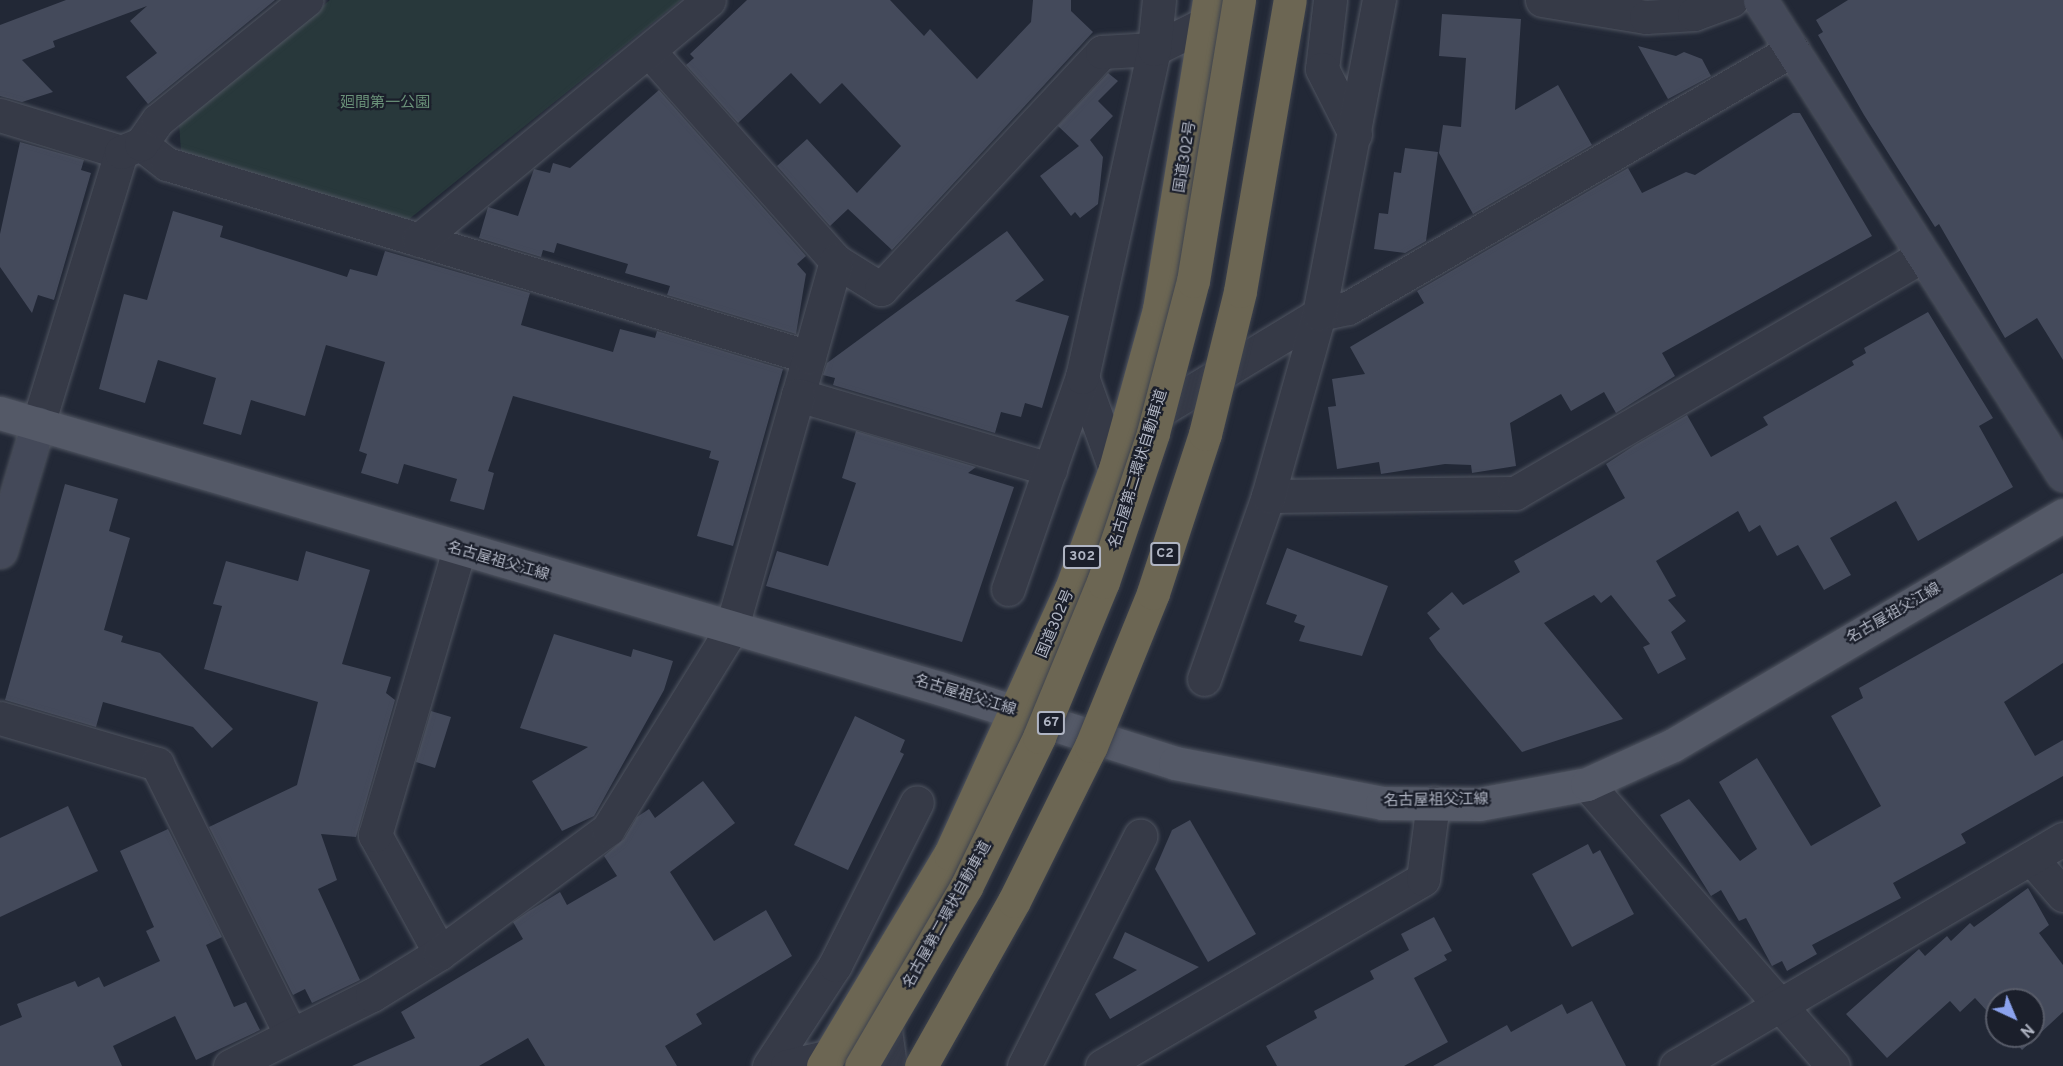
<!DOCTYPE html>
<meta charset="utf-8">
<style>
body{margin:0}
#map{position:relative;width:2063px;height:1066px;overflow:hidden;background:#222836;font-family:Overpass,"Noto Sans JP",sans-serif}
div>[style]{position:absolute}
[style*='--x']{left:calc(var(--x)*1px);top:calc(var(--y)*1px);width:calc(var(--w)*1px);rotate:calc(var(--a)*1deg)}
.green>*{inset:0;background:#28383b}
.building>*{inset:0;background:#444a5b}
.roads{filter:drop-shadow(0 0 2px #505561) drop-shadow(0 0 2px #505561)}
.street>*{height:33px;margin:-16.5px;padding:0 16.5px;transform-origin:16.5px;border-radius:16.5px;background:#363a47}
.secondary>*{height:33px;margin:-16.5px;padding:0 16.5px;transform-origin:16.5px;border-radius:16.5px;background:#444959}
.primary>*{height:33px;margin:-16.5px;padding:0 16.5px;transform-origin:16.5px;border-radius:16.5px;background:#545967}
.highway>*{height:33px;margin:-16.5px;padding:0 16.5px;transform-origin:16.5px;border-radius:16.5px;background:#6c6653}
.bridges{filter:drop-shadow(0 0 2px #3d424e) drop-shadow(0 0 2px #3d424e)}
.highway-bridge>*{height:33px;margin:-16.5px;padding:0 16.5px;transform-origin:16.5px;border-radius:16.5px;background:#6c6653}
span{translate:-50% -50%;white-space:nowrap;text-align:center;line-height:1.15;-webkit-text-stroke:4.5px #1b1f2b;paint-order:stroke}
.shield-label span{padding:2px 4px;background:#1b1f2b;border:2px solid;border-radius:4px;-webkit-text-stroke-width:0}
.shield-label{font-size:14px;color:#b0b5c3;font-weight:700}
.park-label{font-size:15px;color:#6a9179}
.street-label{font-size:15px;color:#b0b5c3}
.north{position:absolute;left:1985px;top:988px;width:60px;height:60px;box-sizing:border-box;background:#1b1f2b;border:2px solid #575b68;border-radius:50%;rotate:136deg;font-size:16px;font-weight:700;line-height:24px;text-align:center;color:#b0b5c3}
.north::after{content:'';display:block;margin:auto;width:21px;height:27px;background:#8ba2ed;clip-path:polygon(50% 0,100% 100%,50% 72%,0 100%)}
</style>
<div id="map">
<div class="green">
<i style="clip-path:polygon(330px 0,681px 0,408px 220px,181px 151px,179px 124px)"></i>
</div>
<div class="building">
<i style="clip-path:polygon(66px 0,275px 0,148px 104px,126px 77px,157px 53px,130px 21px,147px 6px,53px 41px,55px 47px,22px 60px,53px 92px,22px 102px,0 96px,0 25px)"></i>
<i style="clip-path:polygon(747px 0,890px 0,924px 36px,930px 29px,977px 79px,1031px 22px,1033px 0,1071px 0,1071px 11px,1093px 32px,892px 250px,848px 209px,830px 226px,777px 166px,807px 139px,857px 193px,901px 146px,842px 83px,820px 104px,791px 73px,738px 123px,686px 65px,694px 58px,690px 54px)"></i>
<i style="clip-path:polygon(1848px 0,2063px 0,2063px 360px,2037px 318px,2005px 338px,1939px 224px,1935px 227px,1864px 115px,1818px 35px,1823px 32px,1816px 20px)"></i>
<i style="clip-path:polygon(1442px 14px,1521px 19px,1515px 110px,1558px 85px,1592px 145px,1473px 214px,1439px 153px,1443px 125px,1461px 127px,1466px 58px,1439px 56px)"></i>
<i style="clip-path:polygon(1638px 46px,1676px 56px,1684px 52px,1702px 59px,1711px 76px,1668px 99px)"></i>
<i style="clip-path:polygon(1108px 73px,1118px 81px,1098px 101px,1113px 116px,1090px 140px,1103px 157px,1098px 204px,1080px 218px,1075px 212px,1071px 216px,1040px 176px,1079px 146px,1058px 126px)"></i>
<i style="clip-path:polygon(659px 90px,806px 256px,797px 264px,806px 274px,796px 334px,667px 295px,670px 286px,625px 273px,628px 264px,557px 243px,554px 253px,543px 250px,541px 257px,479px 238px,488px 207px,518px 216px,534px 169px,550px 173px,553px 163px,570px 168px)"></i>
<i style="clip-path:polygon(1793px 113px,1800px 113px,1872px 236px,1662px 353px,1675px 376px,1616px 413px,1604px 392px,1571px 411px,1561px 394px,1510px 423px,1516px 466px,1472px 473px,1471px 465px,1445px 464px,1381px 474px,1379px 462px,1337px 469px,1328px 407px,1336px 406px,1332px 379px,1365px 374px,1350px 347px,1424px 303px,1417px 291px,1628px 168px,1642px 193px,1686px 172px,1695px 175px)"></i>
<i style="clip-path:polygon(20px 142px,84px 160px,81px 170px,91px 173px,54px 300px,38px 295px,32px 313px,0 267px,0 234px)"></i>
<i style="clip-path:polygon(1405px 148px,1438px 152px,1426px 241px,1405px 253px,1374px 249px,1379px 213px,1388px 214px,1394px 172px,1401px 173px)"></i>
<i style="clip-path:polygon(173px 211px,223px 226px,220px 237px,347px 277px,350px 269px,377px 276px,385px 251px,530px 293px,521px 325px,613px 352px,620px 329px,655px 338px,657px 331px,783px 369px,733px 546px,697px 536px,719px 461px,709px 458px,711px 451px,513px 396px,488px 471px,494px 473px,484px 510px,450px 501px,457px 479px,404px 464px,398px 484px,361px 473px,367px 454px,359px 451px,385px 362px,326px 345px,305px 416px,251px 400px,241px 435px,203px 424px,216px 378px,158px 360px,145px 403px,99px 389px,124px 294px,147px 300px)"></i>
<i style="clip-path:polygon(1007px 231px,1044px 280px,1015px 301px,1069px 316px,1042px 408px,1025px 403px,1021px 417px,1001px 412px,995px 433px,833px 385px,835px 378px,823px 375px,827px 363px)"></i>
<i style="clip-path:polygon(1928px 312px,1993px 418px,1979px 426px,2013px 487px,1918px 541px,1896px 501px,1830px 538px,1851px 575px,1824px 590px,1798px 545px,1777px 556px,1760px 525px,1749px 532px,1738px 511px,1656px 561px,1676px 596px,1668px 600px,1686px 621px,1671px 632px,1686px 659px,1658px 674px,1643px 647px,1650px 644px,1611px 595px,1601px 603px,1594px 595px,1544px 623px,1623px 719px,1522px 752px,1437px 650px,1429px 638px,1440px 629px,1427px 613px,1452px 592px,1463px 605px,1520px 572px,1514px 561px,1625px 498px,1606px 464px,1635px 445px,1687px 415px,1711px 457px,1768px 425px,1763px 417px,1854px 365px,1852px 361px,1866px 353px,1864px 348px)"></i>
<i style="clip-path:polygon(856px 431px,976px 467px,968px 473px,1014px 487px,962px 642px,766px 586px,777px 551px,828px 566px,856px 483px,842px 478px)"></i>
<i style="clip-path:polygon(65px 484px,118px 499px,109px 531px,130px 538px,104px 630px,123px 636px,121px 642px,160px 653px,233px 729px,212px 748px,193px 727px,103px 702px,96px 727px,5px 700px)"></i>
<i style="clip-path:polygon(1287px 548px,1388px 586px,1362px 656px,1299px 641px,1305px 626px,1294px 622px,1297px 615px,1266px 604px)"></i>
<i style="clip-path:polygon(306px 551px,370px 570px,342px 664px,391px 677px,386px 693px,395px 700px,356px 837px,321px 834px,337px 880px,318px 889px,360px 980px,312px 1003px,305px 989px,293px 995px,209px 827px,297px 785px,318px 702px,204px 669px,222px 606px,213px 604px,226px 561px,298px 581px)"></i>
<i style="clip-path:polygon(2063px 573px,2063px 663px,2004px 702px,2035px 756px,2063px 740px,2063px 776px,1961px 834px,1966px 843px,1893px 883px,1901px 898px,1812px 945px,1817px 954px,1787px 971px,1782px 961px,1772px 966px,1746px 918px,1739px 921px,1721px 890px,1711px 896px,1660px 815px,1689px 799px,1740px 861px,1757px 849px,1719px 782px,1757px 758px,1811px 846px,1881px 806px,1831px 716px,1863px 698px,1859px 688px)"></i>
<i style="clip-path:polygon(554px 634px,631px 657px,633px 649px,673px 661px,664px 690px,594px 816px,562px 831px,532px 781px,588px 747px,520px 728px)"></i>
<i style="clip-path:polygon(431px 711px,451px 717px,435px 768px,416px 762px)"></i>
<i style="clip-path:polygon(855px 716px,905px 740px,900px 752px,904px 754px,848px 870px,794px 845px)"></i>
<i style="clip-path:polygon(703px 781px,735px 823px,670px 872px,714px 941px,766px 910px,792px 956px,696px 1014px,702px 1024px,665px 1046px,677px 1066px,545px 1066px,528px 1038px,479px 1066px,352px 1066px,415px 1038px,401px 1012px,523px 939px,513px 922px,529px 911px,560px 892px,567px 905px,617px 876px,604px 856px,624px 839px,637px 817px,649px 809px,655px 818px)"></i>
<i style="clip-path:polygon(68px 806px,98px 871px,0 917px,0 838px)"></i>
<i style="clip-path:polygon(1190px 820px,1256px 934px,1208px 962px,1155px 869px,1172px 830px)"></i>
<i style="clip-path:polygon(168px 829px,222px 937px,206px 945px,234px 1007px,246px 1002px,260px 1030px,196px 1060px,175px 1016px,113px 1046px,122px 1066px,0 1066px,0 1026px,22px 1017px,17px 1004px,75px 981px,78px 987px,99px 977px,104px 987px,160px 961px,146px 931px,154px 927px,120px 851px)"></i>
<i style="clip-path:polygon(1588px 844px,1593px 854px,1600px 850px,1634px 914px,1572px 947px,1532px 874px)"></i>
<i style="clip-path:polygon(2028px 888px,2049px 925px,2039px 933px,2063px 965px,2063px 1012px,2022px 1050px,2010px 1036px,2033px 1036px,2033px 1000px,1997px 1000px,1997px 1022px,1975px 998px,1960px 1012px,1950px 1001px,1887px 1058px,1846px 1014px,1919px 949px,1925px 956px,1947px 936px,1951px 941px,1970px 923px,1974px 927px)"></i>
<i style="clip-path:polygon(1434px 917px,1452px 951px,1444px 955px,1447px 960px,1414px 978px,1448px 1042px,1404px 1066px,1277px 1066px,1266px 1046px,1317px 1018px,1314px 1011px,1374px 979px,1370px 971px,1409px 950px,1401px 934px)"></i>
<i style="clip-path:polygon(1125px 932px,1199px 967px,1110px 1019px,1095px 994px,1137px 970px,1113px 958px)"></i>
<i style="clip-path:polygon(1592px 1001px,1626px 1066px,1433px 1066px,1507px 1025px,1511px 1032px,1562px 1004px,1567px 1014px)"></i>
</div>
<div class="roads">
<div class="street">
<i style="--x:1330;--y:0;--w:69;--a:96.6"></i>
<i style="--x:1322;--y:69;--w:73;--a:63.1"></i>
<i style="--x:1542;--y:0;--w:105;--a:9.3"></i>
<i style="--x:1646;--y:17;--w:48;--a:-3.6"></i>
<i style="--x:1694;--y:14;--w:40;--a:-20.2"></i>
<i style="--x:649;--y:51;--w:281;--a:48.3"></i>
<i style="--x:836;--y:261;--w:53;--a:31.9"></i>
<i style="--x:881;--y:289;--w:324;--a:-47"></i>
<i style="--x:1102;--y:52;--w:52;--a:-3.3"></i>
<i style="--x:1154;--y:49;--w:58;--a:-26.6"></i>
<i style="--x:0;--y:115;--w:127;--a:17"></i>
<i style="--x:141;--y:144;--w:33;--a:38"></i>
<i style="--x:167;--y:164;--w:670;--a:16.73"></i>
<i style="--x:809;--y:357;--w:40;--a:106"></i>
<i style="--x:798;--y:395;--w:263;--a:16.4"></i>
<i style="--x:419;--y:240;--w:376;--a:-39.6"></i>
<i style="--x:809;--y:357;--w:100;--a:-74.3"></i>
<i style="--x:1082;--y:377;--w:98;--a:70.3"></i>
<i style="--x:1141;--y:422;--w:208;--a:-31.2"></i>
<i style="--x:1319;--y:314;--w:30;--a:-12"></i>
<i style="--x:1348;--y:308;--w:514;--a:-30.16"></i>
<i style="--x:38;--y:424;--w:284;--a:-73"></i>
<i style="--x:121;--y:152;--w:22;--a:-22"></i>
<i style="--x:141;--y:144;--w:29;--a:-55"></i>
<i style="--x:158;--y:120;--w:191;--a:-39"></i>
<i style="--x:1268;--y:496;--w:247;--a:-0.7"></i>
<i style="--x:1515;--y:493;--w:472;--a:-30.2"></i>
<i style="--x:1008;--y:589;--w:225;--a:-70.8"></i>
<i style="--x:1082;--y:377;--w:336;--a:-77.6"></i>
<i style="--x:1154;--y:49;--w:49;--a:-84.2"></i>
<i style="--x:1204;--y:679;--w:194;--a:-70.7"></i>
<i style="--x:1268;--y:496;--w:189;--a:-74.3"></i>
<i style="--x:1319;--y:314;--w:320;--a:-79.2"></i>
<i style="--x:0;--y:718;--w:164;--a:16.3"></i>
<i style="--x:157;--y:764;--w:302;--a:63.7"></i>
<i style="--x:1587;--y:784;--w:374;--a:48.9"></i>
<i style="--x:2031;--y:858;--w:49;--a:49.1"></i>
<i style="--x:440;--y:953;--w:135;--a:-118.8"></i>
<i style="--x:375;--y:835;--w:297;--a:-73.6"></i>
<i style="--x:882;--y:1009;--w:58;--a:82"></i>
<i style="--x:230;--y:1066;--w:159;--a:-26.6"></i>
<i style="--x:372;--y:995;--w:80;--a:-31.7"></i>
<i style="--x:440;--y:953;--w:209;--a:-36.4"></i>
<i style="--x:608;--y:829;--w:234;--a:-58.3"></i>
<i style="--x:731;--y:630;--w:244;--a:-74.1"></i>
<i style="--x:769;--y:1066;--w:121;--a:-56.8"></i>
<i style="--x:835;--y:965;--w:182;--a:-63.3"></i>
<i style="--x:787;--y:1066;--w:44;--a:-13.1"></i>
<i style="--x:1024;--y:1066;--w:258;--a:-63.2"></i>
<i style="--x:1102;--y:1066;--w:371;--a:-30.2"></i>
<i style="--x:1423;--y:879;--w:77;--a:-82.5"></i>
<i style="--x:1676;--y:1066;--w:449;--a:-30.4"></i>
</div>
<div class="secondary">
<i style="--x:1760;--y:0;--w:563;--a:57.41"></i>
<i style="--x:0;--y:551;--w:133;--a:-73.3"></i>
</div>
<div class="primary">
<i style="--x:0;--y:413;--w:978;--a:16.32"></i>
<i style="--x:939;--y:688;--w:248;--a:17.6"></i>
<i style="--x:1175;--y:763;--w:211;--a:10.9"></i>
<i style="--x:1382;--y:803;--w:97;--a:0.6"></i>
<i style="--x:1479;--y:804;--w:110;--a:-10.5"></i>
<i style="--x:1587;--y:784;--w:94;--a:-24.4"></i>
<i style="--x:1673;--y:745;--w:453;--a:-30.5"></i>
</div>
<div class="highway">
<i style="--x:823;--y:1066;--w:247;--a:-59.1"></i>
<i style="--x:950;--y:854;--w:291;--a:-65.5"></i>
<i style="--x:1071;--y:589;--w:128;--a:-69.9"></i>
<i style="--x:1115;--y:469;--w:166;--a:-74.6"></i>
<i style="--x:1159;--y:309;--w:313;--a:-80.8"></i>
</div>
</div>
<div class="bridges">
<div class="highway-bridge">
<i style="--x:861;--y:1066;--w:208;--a:-59.6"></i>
<i style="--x:966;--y:887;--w:167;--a:-64"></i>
<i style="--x:1039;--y:737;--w:168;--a:-67.6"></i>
<i style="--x:1103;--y:582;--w:157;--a:-71.4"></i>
<i style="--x:1153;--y:433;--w:157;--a:-75.3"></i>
<i style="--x:1193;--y:281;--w:285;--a:-80.7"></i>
<i style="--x:921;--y:1066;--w:189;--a:-60.6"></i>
<i style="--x:1014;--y:901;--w:173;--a:-63.6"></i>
<i style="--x:1091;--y:746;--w:165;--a:-67.9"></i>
<i style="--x:1153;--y:593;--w:167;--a:-71.9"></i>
<i style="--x:1205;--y:434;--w:147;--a:-76.2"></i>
<i style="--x:1240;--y:291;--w:295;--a:-80.3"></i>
</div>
</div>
<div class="shield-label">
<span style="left:1165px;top:554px">C2</span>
<span style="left:1082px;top:557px">302</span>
<span style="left:1051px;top:723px">67</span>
</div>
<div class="park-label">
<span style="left:385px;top:104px">廻間第一公園</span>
</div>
<div class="street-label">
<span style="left:1186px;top:157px;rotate:-81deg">国道302号</span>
<span style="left:1139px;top:469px;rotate:-73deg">名古屋第二環状自動車道</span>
<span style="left:498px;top:562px;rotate:16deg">名古屋祖父江線</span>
<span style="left:1894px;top:614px;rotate:-30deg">名古屋祖父江線</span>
<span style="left:1056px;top:624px;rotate:-67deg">国道302号</span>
<span style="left:965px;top:696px;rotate:17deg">名古屋祖父江線</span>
<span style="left:1436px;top:801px;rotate:-1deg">名古屋祖父江線</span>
<span style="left:948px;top:915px;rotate:-61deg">名古屋第二環状自動車道</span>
</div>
<div class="north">N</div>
</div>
